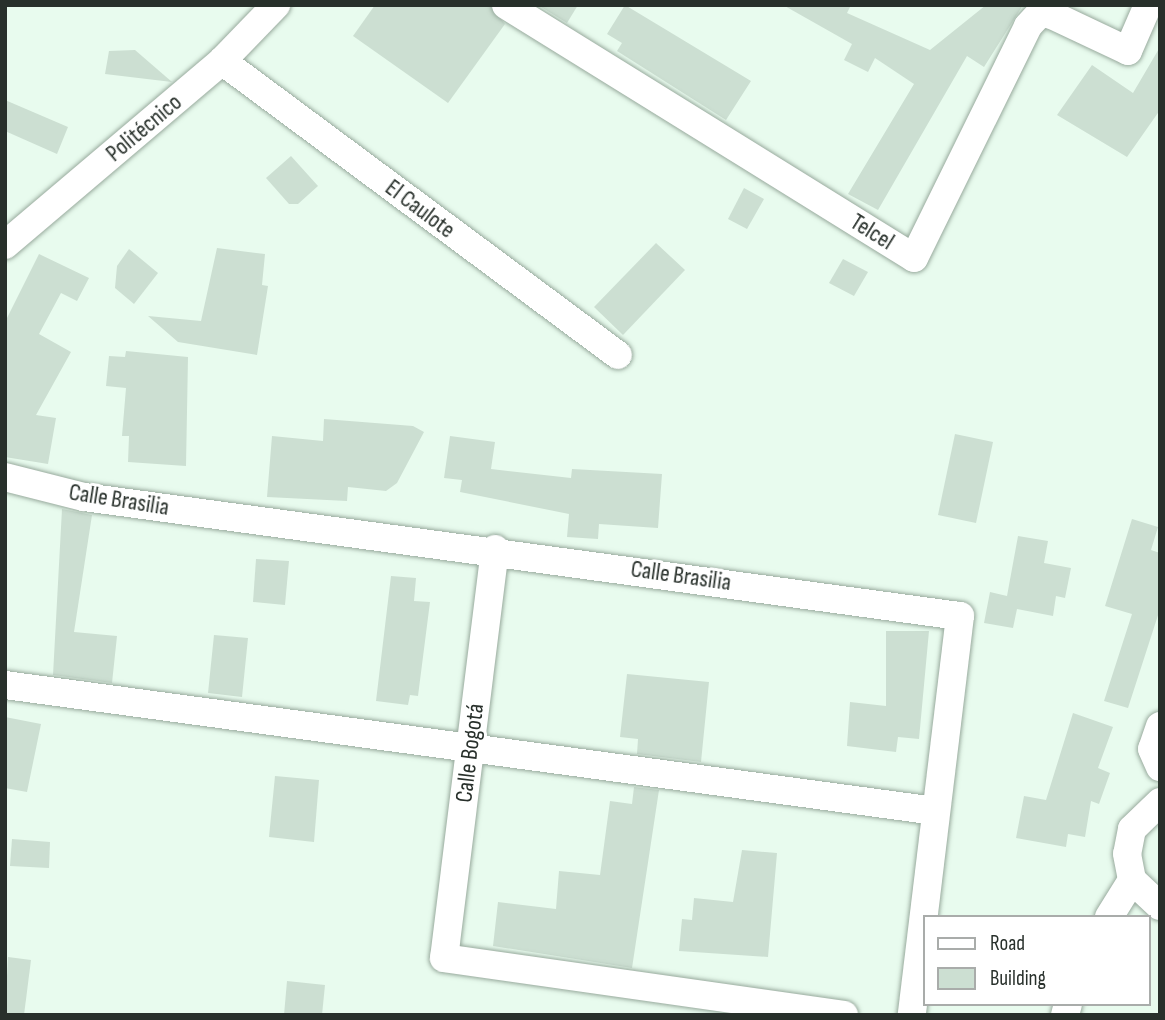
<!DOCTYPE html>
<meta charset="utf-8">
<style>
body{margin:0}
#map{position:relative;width:1165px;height:1020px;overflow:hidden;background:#e8fbee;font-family:"Sofia Sans Condensed",sans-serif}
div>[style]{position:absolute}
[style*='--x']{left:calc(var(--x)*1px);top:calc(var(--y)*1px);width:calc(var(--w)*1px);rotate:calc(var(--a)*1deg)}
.building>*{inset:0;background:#ccdfd2}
.roads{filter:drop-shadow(0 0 2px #98aa9d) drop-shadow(0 0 2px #98aa9d)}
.minor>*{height:28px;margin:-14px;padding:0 14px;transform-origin:14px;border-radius:14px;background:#fff}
span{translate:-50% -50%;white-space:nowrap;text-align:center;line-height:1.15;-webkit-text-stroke:6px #fff;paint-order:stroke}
.street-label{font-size:24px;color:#28302b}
.frame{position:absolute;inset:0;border:7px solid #28302b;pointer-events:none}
.legend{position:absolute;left:923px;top:915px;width:228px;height:91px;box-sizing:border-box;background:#fff;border:2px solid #a9acaa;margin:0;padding:9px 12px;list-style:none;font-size:21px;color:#28302b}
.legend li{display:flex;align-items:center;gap:14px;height:35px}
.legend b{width:35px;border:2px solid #a9acaa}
</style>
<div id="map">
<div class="building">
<i style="clip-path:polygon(375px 5px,489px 5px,505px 24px,448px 103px,353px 36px)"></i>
<i style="clip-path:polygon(538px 5px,578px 5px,567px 23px)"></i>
<i style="clip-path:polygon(625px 5px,751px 81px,726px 120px,617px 51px,622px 43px,607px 34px)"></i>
<i style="clip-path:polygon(783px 5px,851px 5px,847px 13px,930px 50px,986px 5px,1023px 5px,984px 67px,967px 56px,878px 210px,848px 194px,914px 84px,875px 58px,868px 72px,844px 60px,852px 44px)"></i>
<i style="clip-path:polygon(1160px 47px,1160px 110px,1127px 157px,1057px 115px,1092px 65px,1133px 93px)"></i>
<i style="clip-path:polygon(135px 50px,172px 82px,105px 74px,109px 51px)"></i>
<i style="clip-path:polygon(5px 100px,68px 127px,57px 154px,5px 131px)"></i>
<i style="clip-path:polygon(291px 156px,318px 186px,298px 204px,289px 204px,266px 178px)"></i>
<i style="clip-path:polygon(744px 188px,764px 199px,747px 229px,728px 219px)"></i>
<i style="clip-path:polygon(656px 243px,685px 270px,623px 335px,594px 307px)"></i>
<i style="clip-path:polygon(217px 248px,265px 254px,262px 285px,268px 286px,257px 355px,178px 342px,148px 316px,201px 321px)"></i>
<i style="clip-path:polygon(129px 249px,158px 273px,134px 304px,115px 288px,117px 266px)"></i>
<i style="clip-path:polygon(39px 254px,89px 278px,77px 301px,61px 293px,39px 334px,71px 352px,36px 415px,56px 418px,48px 464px,5px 457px,5px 322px)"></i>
<i style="clip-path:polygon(843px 259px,868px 272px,854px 296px,829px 283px)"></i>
<i style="clip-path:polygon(126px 351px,188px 357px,186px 466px,128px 462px,129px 436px,122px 436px,126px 388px,106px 386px,109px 356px,125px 357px)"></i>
<i style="clip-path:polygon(324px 419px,413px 426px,424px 432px,397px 483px,386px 491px,348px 487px,347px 501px,267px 497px,272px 436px,323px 441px)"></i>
<i style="clip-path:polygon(955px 434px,993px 442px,976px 523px,938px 515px)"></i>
<i style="clip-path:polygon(450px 436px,495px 442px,491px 469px,571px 478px,572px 469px,662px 474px,658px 528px,599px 524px,598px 539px,567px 537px,569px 514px,460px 492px,462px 480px,444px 478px)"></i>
<i style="clip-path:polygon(62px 509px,92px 515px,74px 632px,117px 636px,112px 683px,53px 675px)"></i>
<i style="clip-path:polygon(1132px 519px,1158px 527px,1151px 550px,1160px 553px,1160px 609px,1128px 708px,1104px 701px,1132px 614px,1105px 606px)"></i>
<i style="clip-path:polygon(1018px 536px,1048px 541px,1044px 563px,1071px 568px,1065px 598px,1056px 596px,1053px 616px,1017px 609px,1013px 628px,984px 623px,990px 592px,1007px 596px)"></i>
<i style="clip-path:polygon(256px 559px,289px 561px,285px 605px,253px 602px)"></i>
<i style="clip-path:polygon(391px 576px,416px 578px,414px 601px,430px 602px,418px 696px,410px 695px,408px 705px,376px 701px)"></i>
<i style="clip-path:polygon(886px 631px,929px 631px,919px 739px,898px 737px,896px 752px,847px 746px,850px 702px,886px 706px)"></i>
<i style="clip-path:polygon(214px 635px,248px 638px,242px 697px,208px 693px)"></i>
<i style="clip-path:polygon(627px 674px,709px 682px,701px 762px,637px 754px,638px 739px,620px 737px)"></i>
<i style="clip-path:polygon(1073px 713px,1113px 727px,1098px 768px,1110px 773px,1099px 804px,1091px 801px,1085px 837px,1068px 834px,1066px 847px,1016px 838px,1024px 796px,1046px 800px)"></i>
<i style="clip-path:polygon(5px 717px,41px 724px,27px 792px,5px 788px)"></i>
<i style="clip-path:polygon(275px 776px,319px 780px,314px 842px,269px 837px)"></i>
<i style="clip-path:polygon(634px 787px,659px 790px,632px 968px,493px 946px,498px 902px,556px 909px,559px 871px,600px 875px,610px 801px,632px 804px)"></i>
<i style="clip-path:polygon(12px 839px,50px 842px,49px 868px,10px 866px)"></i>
<i style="clip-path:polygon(742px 850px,777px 853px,768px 957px,679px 951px,682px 919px,692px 920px,694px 898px,733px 902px)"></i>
<i style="clip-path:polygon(8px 957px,31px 960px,24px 1015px,5px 1015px)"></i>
<i style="clip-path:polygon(287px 981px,325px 985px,322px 1015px,284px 1015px)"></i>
</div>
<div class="roads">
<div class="minor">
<i style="--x:506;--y:5;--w:480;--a:31.8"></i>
<i style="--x:914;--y:258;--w:258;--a:-63.8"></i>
<i style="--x:1028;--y:26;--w:18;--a:-47"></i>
<i style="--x:1040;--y:13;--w:12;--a:9"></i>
<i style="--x:1052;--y:15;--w:84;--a:25.3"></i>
<i style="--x:1128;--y:51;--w:50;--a:-66.5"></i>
<i style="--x:222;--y:61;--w:493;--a:36.6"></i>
<i style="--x:5;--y:245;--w:285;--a:-40.3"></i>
<i style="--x:222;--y:61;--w:78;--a:-46"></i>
<i style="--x:5;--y:477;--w:81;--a:14.2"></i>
<i style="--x:84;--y:497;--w:884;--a:7.74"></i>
<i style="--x:960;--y:616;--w:402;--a:96.9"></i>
<i style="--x:495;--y:549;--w:412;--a:97.1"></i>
<i style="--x:444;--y:958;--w:404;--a:8.1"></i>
<i style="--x:5;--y:685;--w:939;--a:7.71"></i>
<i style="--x:1160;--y:726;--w:24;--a:109"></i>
<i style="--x:1152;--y:749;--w:20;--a:66"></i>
<i style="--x:1160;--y:802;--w:39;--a:136"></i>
<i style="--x:1132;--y:829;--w:25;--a:101"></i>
<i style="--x:1127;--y:854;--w:26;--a:79"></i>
<i style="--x:1132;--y:880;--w:38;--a:43"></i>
<i style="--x:1109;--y:917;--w:44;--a:-58.1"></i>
<i style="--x:1065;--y:1015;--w:11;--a:-75"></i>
</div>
</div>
<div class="street-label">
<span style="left:144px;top:128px;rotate:-40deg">Politécnico</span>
<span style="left:420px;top:209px;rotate:37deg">El Caulote</span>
<span style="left:872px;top:232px;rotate:32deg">Telcel</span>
<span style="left:119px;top:500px;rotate:9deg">Calle Brasilia</span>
<span style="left:681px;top:576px;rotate:8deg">Calle Brasilia</span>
<span style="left:470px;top:753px;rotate:-83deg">Calle Bogotá</span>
</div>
<div class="frame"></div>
<ul class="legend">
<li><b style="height:9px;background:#fff"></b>Road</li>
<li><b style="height:19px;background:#ccdfd2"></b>Building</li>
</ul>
</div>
